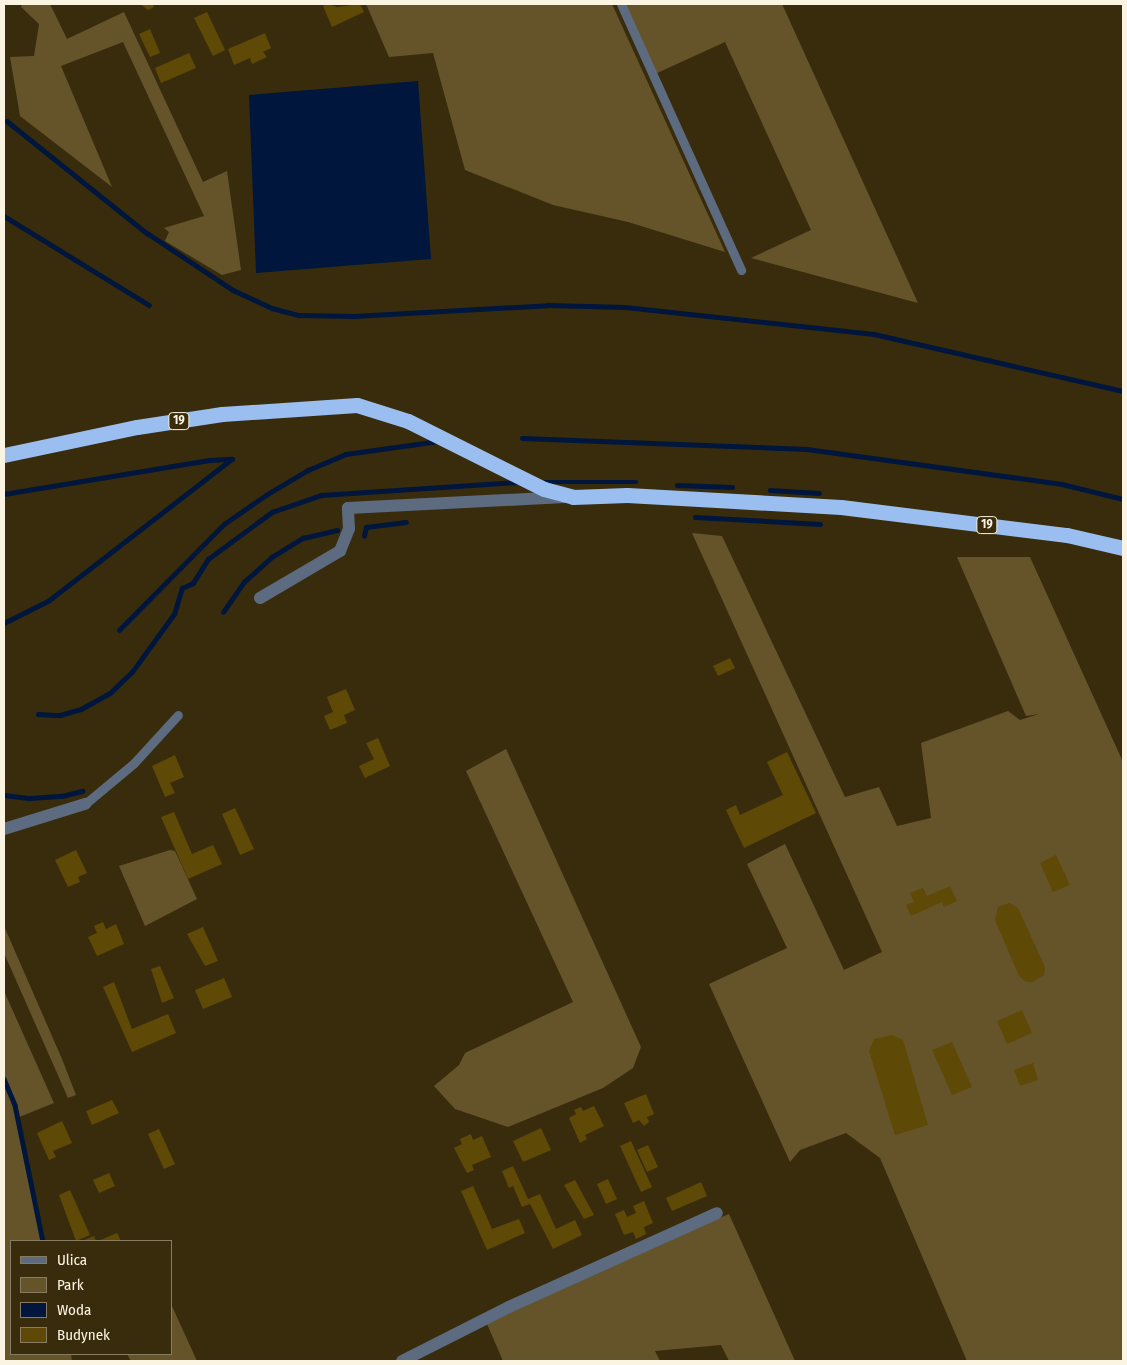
<!DOCTYPE html>
<style>
body{margin:0}
#map{position:relative;width:1127px;height:1365px;overflow:hidden;background:#392c0d;font-family:"Fira Sans Condensed",sans-serif}
div>[style]{position:absolute}
[style*='--x']{left:calc(var(--x)*1px);top:calc(var(--y)*1px);width:calc(var(--w)*1px);rotate:calc(var(--a)*1deg)}
.green>*{inset:0;background:#65542a}
.water>*{inset:0;background:#00163d}
.stream>*{height:4.5px;margin:-2.25px;padding:0 2.25px;transform-origin:2.25px;border-radius:2.25px;background:#00163d}
.building>*{inset:0;background:#5f4906}
.lane>*{height:9px;margin:-4.5px;padding:0 4.5px;transform-origin:4.5px;border-radius:4.5px;background:#5c6b7f}
.street>*{height:12px;margin:-6px;padding:0 6px;transform-origin:6px;border-radius:6px;background:#5c6b7f}
.highway>*{height:15px;margin:-7.5px;padding:0 7.5px;transform-origin:7.5px;border-radius:7.5px;background:#9abef0}
span{translate:-50% -50%;white-space:nowrap;text-align:center;line-height:1.15;-webkit-text-stroke:4.5px #392c0d;paint-order:stroke}
.shield-label span{padding:1px 4px;background:#392c0d;border:1px solid;border-radius:4px;-webkit-text-stroke-width:0}
.shield-label{font-size:12px;color:#fcf4e2;font-weight:700}
.frame{position:absolute;inset:0;border:5px solid #fcf4e2;pointer-events:none}
.legend{position:absolute;left:10px;top:1240px;width:162px;height:115px;box-sizing:border-box;background:#392c0d;border:1px solid #877c62;margin:0;padding:6px 9px;list-style:none;font-size:15px;color:#fcf4e2}
.legend li{display:flex;align-items:center;gap:10px;height:25px}
.legend b{width:25px;border:1px solid #877c62}
</style>
<div id="map">
<div class="green">
<i style="clip-path:polygon(22px 4px,50px 4px,67px 39px,124px 12px,203px 182px,227px 171px,241px 270px,222px 275px,165px 241px,169px 232px,164px 228px,204px 216px,123px 42px,61px 66px,112px 187px,20px 116px,10px 57px,34px 56px,39px 24px,21px 7px)"></i>
<i style="clip-path:polygon(366px 4px,612px 4px,725px 252px,628px 222px,553px 205px,465px 170px,433px 53px,389px 57px)"></i>
<i style="clip-path:polygon(625px 4px,782px 4px,918px 303px,751px 258px,811px 230px,725px 42px,655px 74px)"></i>
<i style="clip-path:polygon(692px 533px,722px 536px,845px 797px,879px 787px,897px 826px,931px 818px,921px 743px,1008px 711px,1020px 720px,1039px 714px,1026px 716px,957px 557px,1030px 557px,1123px 762px,1123px 1361px,967px 1361px,880px 1158px,846px 1133px,800px 1150px,790px 1162px,709px 984px,787px 948px,747px 864px,785px 844px,844px 970px,882px 952px)"></i>
<i style="clip-path:polygon(506px 749px,641px 1047px,633px 1068px,603px 1088px,508px 1127px,455px 1109px,434px 1086px,459px 1065px,465px 1053px,573px 1002px,466px 771px)"></i>
<i style="clip-path:polygon(170px 850px,175px 851px,197px 899px,145px 926px,119px 866px)"></i>
<i style="clip-path:polygon(4px 926px,62px 1059px,76px 1095px,68px 1098px,4px 953px)"></i>
<i style="clip-path:polygon(4px 991px,54px 1103px,17px 1118px,45px 1241px,11px 1241px,11px 1354px,71px 1354px,72px 1361px,4px 1361px)"></i>
<i style="clip-path:polygon(729px 1214px,795px 1361px,729px 1361px,721px 1345px,655px 1351px,660px 1361px,503px 1361px,487px 1324px,633px 1255px)"></i>
<i style="clip-path:polygon(171px 1304px,197px 1361px,131px 1361px,127px 1354px,171px 1354px)"></i>
</div>
<div class="water">
<i style="clip-path:polygon(418px 81px,431px 259px,256px 273px,249px 95px)"></i>
</div>
<div class="stream">
<i style="--x:7;--y:121;--w:179;--a:38.7"></i>
<i style="--x:147;--y:233;--w:103;--a:33.5"></i>
<i style="--x:233;--y:290;--w:43;--a:24.8"></i>
<i style="--x:272;--y:308;--w:28;--a:15"></i>
<i style="--x:299;--y:315;--w:55;--a:1"></i>
<i style="--x:354;--y:316;--w:194;--a:-3.2"></i>
<i style="--x:548;--y:305;--w:77;--a:1.5"></i>
<i style="--x:625;--y:307;--w:250;--a:6.2"></i>
<i style="--x:874;--y:334;--w:255;--a:12.9"></i>
<i style="--x:4;--y:216;--w:170;--a:31.5"></i>
<i style="--x:522;--y:438;--w:285;--a:2.2"></i>
<i style="--x:807;--y:449;--w:257;--a:7.8"></i>
<i style="--x:1062;--y:484;--w:63;--a:13.8"></i>
<i style="--x:545;--y:482;--w:91;--a:0"></i>
<i style="--x:677;--y:485;--w:55;--a:2.1"></i>
<i style="--x:770;--y:490;--w:49;--a:3.5"></i>
<i style="--x:4;--y:494;--w:209;--a:-9.4"></i>
<i style="--x:210;--y:460;--w:22;--a:-3"></i>
<i style="--x:695;--y:517;--w:125;--a:3.2"></i>
<i style="--x:364;--y:536;--w:9;--a:-77"></i>
<i style="--x:366;--y:527;--w:40;--a:-7.1"></i>
<i style="--x:223;--y:612;--w:37;--a:-55"></i>
<i style="--x:244;--y:582;--w:38;--a:-42"></i>
<i style="--x:272;--y:557;--w:36;--a:-32"></i>
<i style="--x:303;--y:538;--w:35;--a:-13"></i>
<i style="--x:4;--y:623;--w:49;--a:-26.6"></i>
<i style="--x:48;--y:601;--w:232;--a:-37.7"></i>
<i style="--x:119;--y:630;--w:149;--a:-45.3"></i>
<i style="--x:224;--y:524;--w:51;--a:-34.6"></i>
<i style="--x:266;--y:495;--w:49;--a:-30.8"></i>
<i style="--x:308;--y:470;--w:41;--a:-22.8"></i>
<i style="--x:346;--y:454;--w:93;--a:-8"></i>
<i style="--x:38;--y:714;--w:22;--a:3"></i>
<i style="--x:60;--y:715;--w:22;--a:-16"></i>
<i style="--x:81;--y:709;--w:33;--a:-29"></i>
<i style="--x:110;--y:693;--w:30;--a:-44"></i>
<i style="--x:132;--y:672;--w:72;--a:-54.1"></i>
<i style="--x:174;--y:614;--w:27;--a:-73"></i>
<i style="--x:182;--y:588;--w:12;--a:-24"></i>
<i style="--x:193;--y:583;--w:28;--a:-58"></i>
<i style="--x:208;--y:559;--w:79;--a:-36.3"></i>
<i style="--x:272;--y:512;--w:52;--a:-19.1"></i>
<i style="--x:321;--y:495;--w:196;--a:-3.8"></i>
<i style="--x:4;--y:795;--w:26;--a:7"></i>
<i style="--x:30;--y:798;--w:32;--a:-4"></i>
<i style="--x:62;--y:796;--w:21;--a:-14"></i>
<i style="--x:4;--y:1079;--w:28;--a:67"></i>
<i style="--x:15;--y:1105;--w:139;--a:78.4"></i>
</div>
<div class="building">
<i style="clip-path:polygon(140px 4px,153px 4px,154px 7px,148px 10px)"></i>
<i style="clip-path:polygon(328px 4px,337px 7px,360px 4px,364px 12px,332px 27px,323px 6px)"></i>
<i style="clip-path:polygon(207px 12px,225px 50px,213px 56px,194px 18px)"></i>
<i style="clip-path:polygon(150px 29px,160px 53px,150px 57px,139px 34px)"></i>
<i style="clip-path:polygon(265px 33px,271px 48px,263px 52px,267px 57px,252px 64px,250px 58px,234px 65px,228px 49px)"></i>
<i style="clip-path:polygon(189px 53px,196px 68px,161px 83px,155px 68px)"></i>
<i style="clip-path:polygon(730px 658px,735px 668px,718px 676px,713px 666px)"></i>
<i style="clip-path:polygon(346px 689px,355px 710px,344px 715px,347px 723px,330px 730px,324px 716px,333px 712px,327px 697px)"></i>
<i style="clip-path:polygon(378px 738px,390px 766px,365px 778px,359px 766px,374px 759px,366px 743px)"></i>
<i style="clip-path:polygon(787px 752px,816px 813px,744px 848px,726px 810px,736px 805px,740px 815px,783px 795px,767px 762px)"></i>
<i style="clip-path:polygon(175px 755px,184px 777px,170px 783px,175px 793px,165px 797px,152px 766px)"></i>
<i style="clip-path:polygon(235px 808px,254px 849px,240px 855px,222px 814px)"></i>
<i style="clip-path:polygon(174px 812px,192px 854px,213px 845px,222px 864px,188px 879px,161px 817px)"></i>
<i style="clip-path:polygon(76px 850px,87px 873px,78px 877px,80px 882px,68px 887px,55px 860px)"></i>
<i style="clip-path:polygon(1056px 855px,1070px 885px,1053px 892px,1040px 863px)"></i>
<i style="clip-path:polygon(950px 886px,957px 901px,944px 907px,942px 902px,911px 916px,906px 905px,914px 902px,910px 893px,923px 888px,927px 896px)"></i>
<i style="clip-path:polygon(1009px 903px,1018px 908px,1045px 967px,1044px 975px,1033px 982px,1026px 982px,1019px 976px,995px 920px,998px 907px)"></i>
<i style="clip-path:polygon(103px 922px,106px 929px,116px 924px,124px 944px,97px 956px,88px 937px,97px 933px,94px 926px)"></i>
<i style="clip-path:polygon(203px 927px,218px 961px,205px 966px,187px 934px)"></i>
<i style="clip-path:polygon(160px 966px,174px 998px,162px 1003px,151px 969px)"></i>
<i style="clip-path:polygon(224px 978px,232px 997px,203px 1009px,195px 990px)"></i>
<i style="clip-path:polygon(114px 982px,132px 1029px,168px 1014px,176px 1033px,132px 1052px,103px 987px)"></i>
<i style="clip-path:polygon(1022px 1010px,1032px 1033px,1007px 1044px,997px 1021px)"></i>
<i style="clip-path:polygon(892px 1035px,903px 1040px,928px 1125px,895px 1135px,869px 1051px,874px 1039px)"></i>
<i style="clip-path:polygon(952px 1042px,972px 1087px,952px 1095px,932px 1050px)"></i>
<i style="clip-path:polygon(1033px 1063px,1038px 1080px,1020px 1086px,1014px 1070px)"></i>
<i style="clip-path:polygon(646px 1094px,654px 1114px,647px 1117px,649px 1122px,644px 1126px,639px 1120px,633px 1123px,624px 1103px)"></i>
<i style="clip-path:polygon(112px 1100px,119px 1113px,92px 1125px,86px 1111px)"></i>
<i style="clip-path:polygon(594px 1106px,604px 1126px,585px 1135px,587px 1139px,580px 1143px,569px 1118px,576px 1114px,574px 1110px,581px 1107px,583px 1111px)"></i>
<i style="clip-path:polygon(62px 1121px,72px 1143px,53px 1151px,56px 1157px,49px 1160px,37px 1133px)"></i>
<i style="clip-path:polygon(541px 1128px,551px 1150px,523px 1162px,513px 1141px)"></i>
<i style="clip-path:polygon(159px 1129px,175px 1164px,164px 1169px,148px 1134px)"></i>
<i style="clip-path:polygon(471px 1134px,473px 1140px,482px 1136px,491px 1157px,472px 1165px,474px 1170px,467px 1173px,454px 1148px,462px 1144px,460px 1139px)"></i>
<i style="clip-path:polygon(631px 1141px,652px 1187px,641px 1192px,620px 1146px)"></i>
<i style="clip-path:polygon(648px 1145px,658px 1167px,647px 1172px,637px 1150px)"></i>
<i style="clip-path:polygon(513px 1166px,528px 1199px,540px 1194px,556px 1229px,575px 1220px,582px 1235px,553px 1249px,530px 1204px,522px 1207px,513px 1186px,509px 1188px,502px 1171px)"></i>
<i style="clip-path:polygon(109px 1173px,115px 1186px,99px 1193px,93px 1180px)"></i>
<i style="clip-path:polygon(608px 1179px,617px 1199px,606px 1204px,597px 1184px)"></i>
<i style="clip-path:polygon(575px 1180px,594px 1215px,584px 1219px,564px 1185px)"></i>
<i style="clip-path:polygon(701px 1182px,707px 1196px,672px 1211px,666px 1198px)"></i>
<i style="clip-path:polygon(473px 1186px,492px 1229px,519px 1219px,525px 1233px,487px 1250px,461px 1191px)"></i>
<i style="clip-path:polygon(70px 1190px,90px 1235px,76px 1241px,59px 1195px)"></i>
<i style="clip-path:polygon(644px 1201px,653px 1223px,644px 1227px,646px 1234px,636px 1239px,633px 1232px,624px 1235px,615px 1214px,624px 1210px,627px 1217px,636px 1213px,633px 1206px)"></i>
<i style="clip-path:polygon(117px 1233px,121px 1241px,98px 1241px)"></i>
<i style="clip-path:polygon(94px 1236px,96px 1241px,82px 1241px)"></i>
</div>
<div class="lane">
<i style="--x:621;--y:4;--w:292;--a:65.7"></i>
<i style="--x:85;--y:804;--w:64;--a:-39.9"></i>
<i style="--x:134;--y:763;--w:65;--a:-47.5"></i>
</div>
<div class="street">
<i style="--x:260;--y:598;--w:93;--a:-30.4"></i>
<i style="--x:340;--y:551;--w:24;--a:-68"></i>
<i style="--x:349;--y:529;--w:21;--a:-93"></i>
<i style="--x:348;--y:508;--w:217;--a:-2.9"></i>
<i style="--x:4;--y:829;--w:85;--a:-17.2"></i>
<i style="--x:402;--y:1361;--w:120;--a:-26.8"></i>
<i style="--x:509;--y:1307;--w:228;--a:-24.3"></i>
</div>
<div class="highway">
<i style="--x:4;--y:455;--w:136;--a:-11.9"></i>
<i style="--x:137;--y:427;--w:86;--a:-8.7"></i>
<i style="--x:222;--y:414;--w:135;--a:-3.8"></i>
<i style="--x:357;--y:405;--w:53;--a:17.4"></i>
<i style="--x:408;--y:421;--w:152;--a:26.6"></i>
<i style="--x:544;--y:489;--w:30;--a:15"></i>
<i style="--x:573;--y:497;--w:54;--a:-2.1"></i>
<i style="--x:627;--y:495;--w:214;--a:3.2"></i>
<i style="--x:841;--y:507;--w:228;--a:7.1"></i>
<i style="--x:1067;--y:535;--w:57;--a:13.1"></i>
</div>
<div class="shield-label">
<span style="left:179px;top:421px">19</span>
<span style="left:987px;top:525px">19</span>
</div>
<div class="frame"></div>
<ul class="legend">
<li><b style="height:6px;background:#5c6b7f"></b>Ulica</li>
<li><b style="height:14px;background:#65542a"></b>Park</li>
<li><b style="height:14px;background:#00163d"></b>Woda</li>
<li><b style="height:14px;background:#5f4906"></b>Budynek</li>
</ul>
</div>
